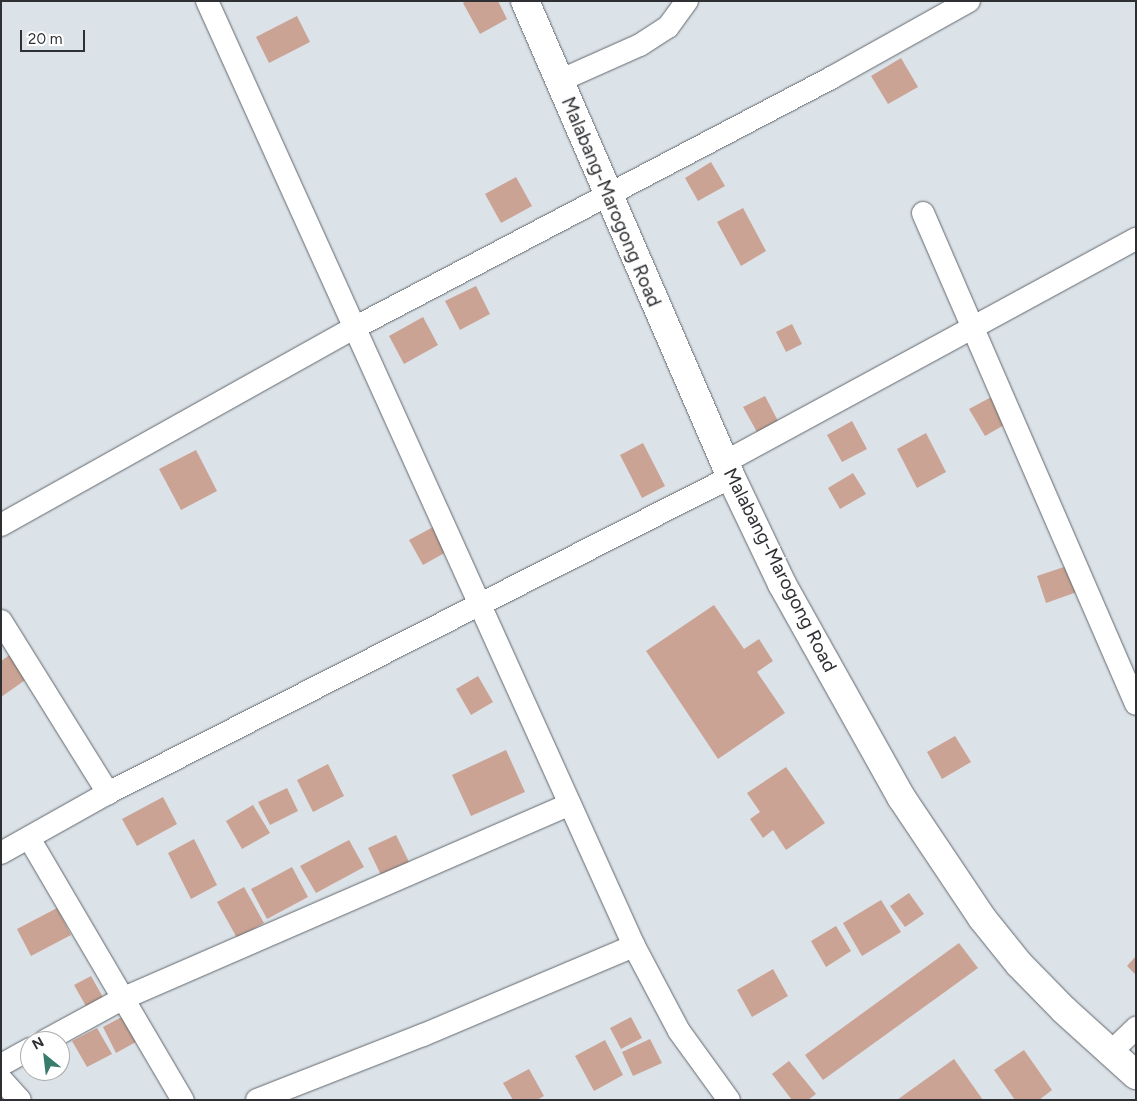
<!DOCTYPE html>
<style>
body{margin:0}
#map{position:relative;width:1137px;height:1101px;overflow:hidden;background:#dbe2e8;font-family:Figtree,sans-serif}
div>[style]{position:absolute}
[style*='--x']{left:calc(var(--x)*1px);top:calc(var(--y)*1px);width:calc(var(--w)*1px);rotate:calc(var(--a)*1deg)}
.building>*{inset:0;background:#cba394}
.roads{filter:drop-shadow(0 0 1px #62686d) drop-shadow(0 0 1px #62686d)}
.street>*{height:22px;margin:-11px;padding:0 11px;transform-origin:11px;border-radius:11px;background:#fff}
.secondary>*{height:28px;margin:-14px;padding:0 14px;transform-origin:14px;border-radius:14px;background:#fff}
span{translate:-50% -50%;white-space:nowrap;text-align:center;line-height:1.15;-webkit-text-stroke:4.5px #fff;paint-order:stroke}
.street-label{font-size:19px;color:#2e3033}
.frame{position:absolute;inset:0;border:2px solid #2e3033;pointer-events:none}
.north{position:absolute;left:20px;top:1031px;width:50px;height:50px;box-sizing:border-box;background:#fff;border:1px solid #abacad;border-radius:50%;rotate:331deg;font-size:14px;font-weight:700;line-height:20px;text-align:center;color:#2e3033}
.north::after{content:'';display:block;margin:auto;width:18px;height:22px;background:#3a7c6c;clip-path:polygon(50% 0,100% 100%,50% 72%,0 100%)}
.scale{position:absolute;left:20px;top:30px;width:65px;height:22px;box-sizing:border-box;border:2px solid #2e3033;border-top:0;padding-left:6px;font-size:15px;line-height:18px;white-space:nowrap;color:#2e3033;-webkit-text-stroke:4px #fff;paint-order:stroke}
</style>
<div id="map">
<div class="building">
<i style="clip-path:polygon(466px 1px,498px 1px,507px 19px,480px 34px,463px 3px)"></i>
<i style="clip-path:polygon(297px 16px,310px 42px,269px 63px,256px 37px)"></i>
<i style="clip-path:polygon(901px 58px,918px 87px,888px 104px,871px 76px)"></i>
<i style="clip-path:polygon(711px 162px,725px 186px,698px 201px,685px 178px)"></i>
<i style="clip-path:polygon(516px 177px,532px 206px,501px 223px,485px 194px)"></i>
<i style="clip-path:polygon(743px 208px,766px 251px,741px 266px,717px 222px)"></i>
<i style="clip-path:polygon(476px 286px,490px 314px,460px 330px,445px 301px)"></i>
<i style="clip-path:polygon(423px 317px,438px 345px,404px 364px,389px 336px)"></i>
<i style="clip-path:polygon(792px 324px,802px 344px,786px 352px,776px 332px)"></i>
<i style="clip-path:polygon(995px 395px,1011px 421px,985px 436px,969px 409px)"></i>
<i style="clip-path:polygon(765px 396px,778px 421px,757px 432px,743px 407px)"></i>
<i style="clip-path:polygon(852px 421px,867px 449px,842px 462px,827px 435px)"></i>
<i style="clip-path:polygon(926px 433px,946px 472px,917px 488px,897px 449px)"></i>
<i style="clip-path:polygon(643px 443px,665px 486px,642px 498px,620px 455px)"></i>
<i style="clip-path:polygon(196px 450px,217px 491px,181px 510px,159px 469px)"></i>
<i style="clip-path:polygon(853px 473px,866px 494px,840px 509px,828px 488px)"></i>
<i style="clip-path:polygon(435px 526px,448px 551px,423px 565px,409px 540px)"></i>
<i style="clip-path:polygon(1067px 566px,1077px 592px,1046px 603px,1037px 576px)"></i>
<i style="clip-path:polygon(714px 605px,744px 649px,759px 639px,773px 661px,757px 672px,785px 713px,718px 759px,646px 651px)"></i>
<i style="clip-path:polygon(14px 652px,31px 676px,1px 697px,1px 661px)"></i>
<i style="clip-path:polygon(478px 676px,493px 702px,471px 715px,456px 689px)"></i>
<i style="clip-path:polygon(955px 736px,971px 762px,942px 779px,927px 752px)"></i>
<i style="clip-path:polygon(506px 750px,525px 792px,471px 816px,452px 775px)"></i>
<i style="clip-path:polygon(328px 764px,344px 796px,313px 812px,297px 780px)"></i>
<i style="clip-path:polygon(786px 767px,825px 823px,786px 850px,773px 830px,763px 838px,750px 819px,760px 812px,747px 793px)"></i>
<i style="clip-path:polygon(287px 788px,298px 811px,270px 825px,258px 802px)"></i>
<i style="clip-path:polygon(163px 797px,177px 824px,137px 846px,122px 819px)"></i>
<i style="clip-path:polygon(253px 805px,270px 833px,242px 849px,226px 821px)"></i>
<i style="clip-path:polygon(396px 835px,410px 864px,382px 877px,368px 848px)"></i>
<i style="clip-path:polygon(194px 839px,217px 885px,191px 899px,168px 853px)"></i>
<i style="clip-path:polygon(349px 840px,364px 867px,316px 893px,300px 866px)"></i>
<i style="clip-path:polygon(292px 867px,308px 897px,267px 919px,251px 889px)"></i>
<i style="clip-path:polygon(244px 887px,264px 923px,237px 938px,217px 902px)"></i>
<i style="clip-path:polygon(909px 893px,924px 914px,905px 927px,890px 906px)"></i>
<i style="clip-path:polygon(881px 900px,901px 932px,862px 956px,843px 923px)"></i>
<i style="clip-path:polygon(57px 908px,71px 935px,31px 956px,17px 929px)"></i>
<i style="clip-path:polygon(836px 926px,851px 951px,826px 967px,811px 941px)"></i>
<i style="clip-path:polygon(959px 943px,978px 968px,823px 1080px,805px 1055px)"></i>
<i style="clip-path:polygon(1136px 956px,1136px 975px,1127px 966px)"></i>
<i style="clip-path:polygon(773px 969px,788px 996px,752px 1017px,737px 990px)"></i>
<i style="clip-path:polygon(91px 976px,104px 999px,87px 1008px,74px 985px)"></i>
<i style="clip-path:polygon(129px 1013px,143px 1038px,116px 1053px,103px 1027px)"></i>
<i style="clip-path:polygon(631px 1017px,642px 1038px,621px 1049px,610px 1028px)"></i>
<i style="clip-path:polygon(97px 1028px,112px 1054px,87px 1067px,72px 1041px)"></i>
<i style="clip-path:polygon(650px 1039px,662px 1063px,633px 1076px,622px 1052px)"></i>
<i style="clip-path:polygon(605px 1040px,623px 1075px,594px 1091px,575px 1056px)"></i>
<i style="clip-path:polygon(1024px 1050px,1052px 1090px,1039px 1100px,1015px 1100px,994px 1070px)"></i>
<i style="clip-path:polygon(954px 1059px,983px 1100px,897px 1100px)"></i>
<i style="clip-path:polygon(789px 1061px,816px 1094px,808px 1100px,792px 1100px,772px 1074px)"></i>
<i style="clip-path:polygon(529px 1069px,544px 1096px,537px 1100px,513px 1100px,503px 1083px)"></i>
</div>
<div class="roads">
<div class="street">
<i style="--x:207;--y:1;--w:1037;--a:65.68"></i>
<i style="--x:634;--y:946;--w:96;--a:62.1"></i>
<i style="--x:679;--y:1031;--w:85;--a:54.1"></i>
<i style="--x:559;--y:81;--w:89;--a:-24"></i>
<i style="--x:640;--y:45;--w:33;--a:-33"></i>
<i style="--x:668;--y:27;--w:32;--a:-54"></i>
<i style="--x:923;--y:213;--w:535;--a:66.55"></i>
<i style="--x:725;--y:462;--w:468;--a:-28.5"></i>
<i style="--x:1;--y:525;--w:406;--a:-29.2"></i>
<i style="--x:356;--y:327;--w:536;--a:-27.66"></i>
<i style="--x:831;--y:78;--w:158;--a:-29.2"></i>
<i style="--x:1;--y:621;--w:203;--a:58.1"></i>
<i style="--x:29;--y:838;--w:304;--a:59.6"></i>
<i style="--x:1;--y:853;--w:123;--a:-29.3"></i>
<i style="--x:108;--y:793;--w:699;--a:-26.9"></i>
<i style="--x:45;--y:1041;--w:90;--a:-28.6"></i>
<i style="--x:124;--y:998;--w:486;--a:-23.5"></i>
<i style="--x:1111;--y:1052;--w:35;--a:-44"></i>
<i style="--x:1;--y:1065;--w:33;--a:-29"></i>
<i style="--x:1;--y:1079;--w:28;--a:48"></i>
<i style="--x:257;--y:1100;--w:178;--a:-21.4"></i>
<i style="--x:423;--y:1035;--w:229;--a:-22.9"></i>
</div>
<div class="secondary">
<i style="--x:525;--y:1;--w:519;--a:66.6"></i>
<i style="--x:731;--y:477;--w:119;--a:64.5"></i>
<i style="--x:782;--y:584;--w:244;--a:60.8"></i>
<i style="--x:901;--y:797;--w:146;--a:56.2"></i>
<i style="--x:982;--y:918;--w:59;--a:51.2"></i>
<i style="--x:1019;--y:964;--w:64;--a:45.6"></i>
<i style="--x:1064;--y:1010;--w:97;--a:42.1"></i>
</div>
</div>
<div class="street-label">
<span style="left:611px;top:202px;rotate:67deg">Malabang-Marogong Road</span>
<span style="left:780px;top:570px;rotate:63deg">Malabang-Marogong Road</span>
</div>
<div class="frame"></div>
<div class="north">N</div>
<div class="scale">20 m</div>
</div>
